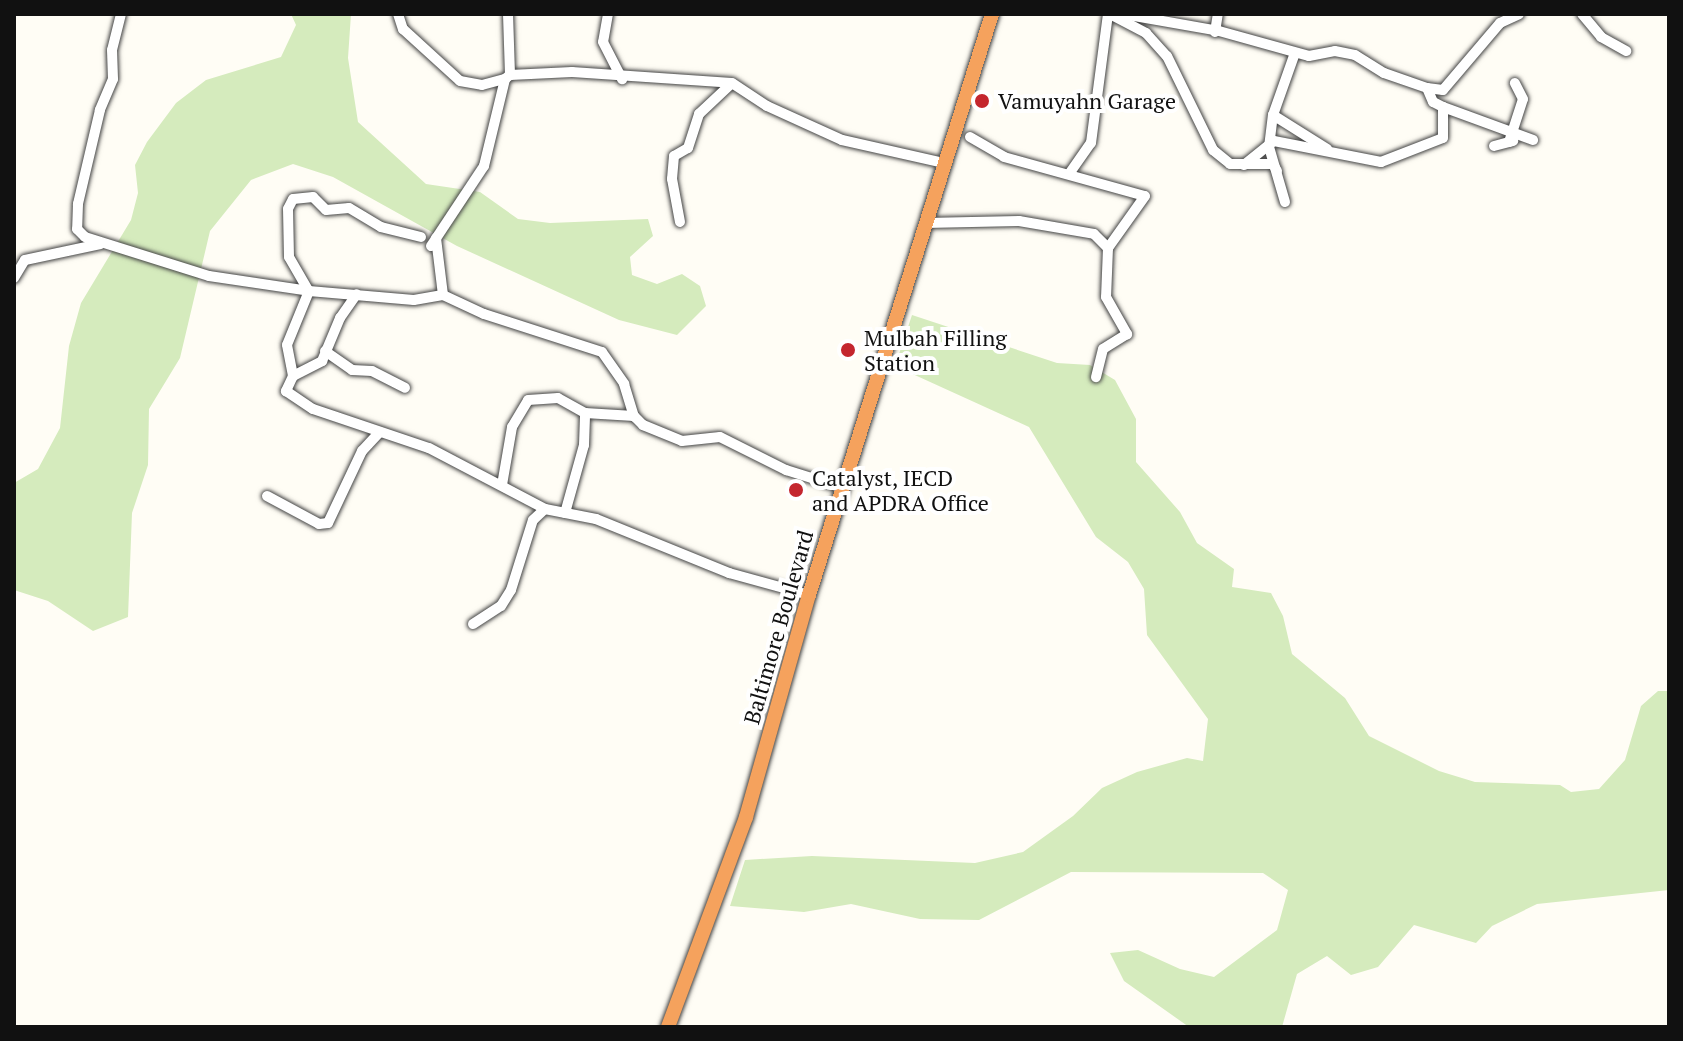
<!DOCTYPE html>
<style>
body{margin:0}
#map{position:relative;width:1683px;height:1041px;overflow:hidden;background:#fffdf5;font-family:"PT Serif",serif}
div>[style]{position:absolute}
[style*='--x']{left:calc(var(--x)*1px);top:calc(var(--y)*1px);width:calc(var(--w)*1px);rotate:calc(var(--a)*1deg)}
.green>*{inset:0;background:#d5ebbd}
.roads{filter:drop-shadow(0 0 2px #444) drop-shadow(0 0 2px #444)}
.minor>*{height:10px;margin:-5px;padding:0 5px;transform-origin:5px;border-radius:5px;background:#fff}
.highway>*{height:14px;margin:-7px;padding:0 7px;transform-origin:7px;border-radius:7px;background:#f5a25d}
.dots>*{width:22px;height:22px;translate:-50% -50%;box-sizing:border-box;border:4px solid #fff;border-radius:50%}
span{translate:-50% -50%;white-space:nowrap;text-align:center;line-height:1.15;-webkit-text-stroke:8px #fff;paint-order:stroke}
.poi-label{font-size:22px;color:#111}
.left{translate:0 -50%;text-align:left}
.street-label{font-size:22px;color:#111}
.frame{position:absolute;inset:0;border:16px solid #111;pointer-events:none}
</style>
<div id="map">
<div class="green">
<i style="clip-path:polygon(291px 14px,351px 14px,348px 58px,358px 122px,426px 184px,480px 192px,518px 219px,550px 223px,648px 219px,653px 236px,630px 257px,632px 275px,657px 284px,682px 274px,700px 286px,706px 306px,677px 335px,619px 320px,457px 246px,333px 177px,293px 164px,251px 180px,210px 231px,180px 358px,149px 409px,148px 465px,132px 513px,128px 617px,93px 631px,48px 601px,14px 590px,14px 483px,38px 469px,60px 428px,69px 346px,81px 303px,131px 220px,138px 193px,135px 165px,147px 142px,176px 103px,206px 80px,281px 57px,296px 25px)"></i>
<i style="clip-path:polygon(912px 315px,1057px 363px,1090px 365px,1115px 380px,1136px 419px,1136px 462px,1180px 512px,1197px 543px,1234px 569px,1232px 587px,1271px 593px,1283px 616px,1292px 654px,1345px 698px,1369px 736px,1439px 771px,1475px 782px,1560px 785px,1571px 792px,1599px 789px,1625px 760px,1641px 706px,1658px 691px,1669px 691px,1669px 890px,1537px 904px,1492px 926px,1476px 943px,1414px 925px,1378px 967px,1351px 975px,1327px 956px,1297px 974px,1282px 1027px,1189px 1027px,1124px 981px,1110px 953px,1138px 950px,1180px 969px,1214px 977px,1277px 930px,1288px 890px,1263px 873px,1071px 872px,979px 920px,920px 919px,851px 904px,804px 912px,730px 906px,745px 860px,812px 856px,975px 863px,1023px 852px,1073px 816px,1102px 788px,1137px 772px,1187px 758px,1203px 761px,1208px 719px,1147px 635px,1144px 589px,1128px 562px,1096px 537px,1029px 427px,895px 366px)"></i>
</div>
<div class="roads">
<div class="minor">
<i style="--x:121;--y:14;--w:37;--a:104"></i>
<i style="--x:112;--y:50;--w:29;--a:88"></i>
<i style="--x:113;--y:79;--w:34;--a:113"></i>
<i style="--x:100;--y:110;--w:97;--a:103.2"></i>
<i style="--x:78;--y:204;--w:25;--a:92"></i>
<i style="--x:77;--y:229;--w:11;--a:45"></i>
<i style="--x:85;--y:237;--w:130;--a:17.5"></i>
<i style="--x:209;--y:276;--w:101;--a:8.5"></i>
<i style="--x:309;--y:291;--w:58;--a:112.2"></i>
<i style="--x:287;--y:345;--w:32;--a:79"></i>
<i style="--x:293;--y:376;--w:17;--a:115"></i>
<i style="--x:286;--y:391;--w:32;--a:34"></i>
<i style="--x:313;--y:409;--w:122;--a:18.6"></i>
<i style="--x:429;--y:448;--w:131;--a:27.7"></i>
<i style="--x:545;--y:509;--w:52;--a:11.1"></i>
<i style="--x:596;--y:519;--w:144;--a:22.1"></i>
<i style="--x:729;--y:573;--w:83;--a:15.4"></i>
<i style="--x:398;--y:14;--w:16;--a:72"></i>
<i style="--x:403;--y:29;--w:77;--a:42.4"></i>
<i style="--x:460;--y:81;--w:22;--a:10"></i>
<i style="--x:482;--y:85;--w:24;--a:-15"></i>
<i style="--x:508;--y:14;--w:61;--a:88.1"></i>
<i style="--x:608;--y:14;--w:28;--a:100"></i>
<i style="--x:603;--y:42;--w:42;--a:62.8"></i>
<i style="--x:1110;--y:14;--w:41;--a:27.8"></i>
<i style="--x:1146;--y:33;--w:31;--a:48"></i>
<i style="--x:1167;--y:56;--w:105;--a:63.9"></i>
<i style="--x:1213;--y:150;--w:22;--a:39"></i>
<i style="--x:1230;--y:164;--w:43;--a:0"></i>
<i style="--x:1273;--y:164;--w:8;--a:60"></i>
<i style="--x:1123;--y:14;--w:97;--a:10"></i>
<i style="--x:1219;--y:31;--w:93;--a:15.5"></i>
<i style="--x:1309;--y:56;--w:26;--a:-11"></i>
<i style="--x:1335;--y:51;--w:20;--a:11"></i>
<i style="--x:1355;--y:55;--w:34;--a:32"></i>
<i style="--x:1384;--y:73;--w:46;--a:19.2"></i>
<i style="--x:1582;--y:14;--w:30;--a:50"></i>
<i style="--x:1601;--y:37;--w:29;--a:29"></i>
<i style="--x:1215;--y:32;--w:18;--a:-81"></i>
<i style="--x:1443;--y:107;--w:96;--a:20.1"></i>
<i style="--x:1273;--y:115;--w:64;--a:32.2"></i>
<i style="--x:970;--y:137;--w:39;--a:30"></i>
<i style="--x:1004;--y:157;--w:146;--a:15.5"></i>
<i style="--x:1145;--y:196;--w:64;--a:125.4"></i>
<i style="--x:1108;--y:248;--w:49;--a:92.3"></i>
<i style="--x:1106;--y:297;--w:43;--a:60.4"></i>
<i style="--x:1127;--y:334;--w:28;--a:148"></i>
<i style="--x:1103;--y:349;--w:29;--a:104"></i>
<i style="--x:1509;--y:142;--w:45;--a:-72"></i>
<i style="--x:1523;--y:99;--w:18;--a:-117"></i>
<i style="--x:1494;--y:146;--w:20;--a:-15"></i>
<i style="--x:1244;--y:165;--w:38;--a:-39"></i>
<i style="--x:1274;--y:141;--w:109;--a:11.1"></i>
<i style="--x:1381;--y:162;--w:66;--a:-21.2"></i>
<i style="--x:1443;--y:138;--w:31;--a:-90"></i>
<i style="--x:1443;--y:107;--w:11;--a:-153"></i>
<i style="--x:1433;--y:102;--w:15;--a:-113"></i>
<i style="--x:1427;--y:88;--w:16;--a:7"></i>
<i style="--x:1443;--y:90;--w:88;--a:-49.6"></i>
<i style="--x:1500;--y:23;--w:21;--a:-25"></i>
<i style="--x:1069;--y:174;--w:38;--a:-55"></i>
<i style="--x:1091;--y:143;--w:130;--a:-82.5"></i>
<i style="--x:1285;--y:202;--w:57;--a:-106.2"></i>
<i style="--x:1269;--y:147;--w:32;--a:-83"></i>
<i style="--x:1273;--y:115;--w:66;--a:-70.5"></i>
<i style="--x:680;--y:222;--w:44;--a:-100.5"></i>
<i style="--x:672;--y:179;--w:23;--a:-85"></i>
<i style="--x:674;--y:156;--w:16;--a:-30"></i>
<i style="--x:688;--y:148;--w:36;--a:-72"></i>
<i style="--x:699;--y:114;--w:44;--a:-43.2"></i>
<i style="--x:925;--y:223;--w:94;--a:-1.2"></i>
<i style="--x:1019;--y:221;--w:76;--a:9.8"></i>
<i style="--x:1094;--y:234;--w:20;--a:45"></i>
<i style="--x:421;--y:237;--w:41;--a:-166"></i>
<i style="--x:381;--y:227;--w:37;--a:-149"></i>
<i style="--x:349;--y:208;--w:23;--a:175"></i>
<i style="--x:326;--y:210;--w:18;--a:-135"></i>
<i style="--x:313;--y:197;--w:20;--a:174"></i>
<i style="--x:293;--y:199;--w:11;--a:117"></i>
<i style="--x:288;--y:209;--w:48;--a:88.8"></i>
<i style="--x:289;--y:257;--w:39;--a:60"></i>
<i style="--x:309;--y:291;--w:105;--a:4.9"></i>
<i style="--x:414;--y:300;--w:29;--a:-10"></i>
<i style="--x:443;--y:295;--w:45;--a:24.9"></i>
<i style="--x:484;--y:314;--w:124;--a:17.9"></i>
<i style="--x:602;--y:352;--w:39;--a:55"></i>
<i style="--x:624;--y:384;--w:34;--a:73"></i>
<i style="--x:634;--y:416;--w:13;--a:45"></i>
<i style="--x:643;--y:425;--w:42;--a:22.3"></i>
<i style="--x:682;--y:441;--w:38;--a:-6"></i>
<i style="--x:720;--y:437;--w:74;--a:26.6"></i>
<i style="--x:786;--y:470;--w:60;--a:17.5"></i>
<i style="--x:436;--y:238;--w:57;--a:83"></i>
<i style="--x:431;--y:246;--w:96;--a:-56.5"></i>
<i style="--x:484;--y:166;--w:89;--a:-76.4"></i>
<i style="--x:505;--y:79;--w:6;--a:-39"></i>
<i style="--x:510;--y:75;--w:62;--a:-2.8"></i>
<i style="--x:572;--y:72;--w:160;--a:3.9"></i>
<i style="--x:732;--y:83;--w:42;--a:33.3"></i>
<i style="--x:767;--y:106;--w:82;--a:24.4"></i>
<i style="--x:842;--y:140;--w:105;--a:12.7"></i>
<i style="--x:14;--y:278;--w:21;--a:-59"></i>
<i style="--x:25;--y:260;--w:77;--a:-12"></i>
<i style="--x:325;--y:351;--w:33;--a:35"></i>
<i style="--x:352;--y:370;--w:20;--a:3"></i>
<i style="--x:372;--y:371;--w:37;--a:27"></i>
<i style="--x:293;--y:376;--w:33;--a:-27"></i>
<i style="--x:322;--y:361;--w:47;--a:-67.3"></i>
<i style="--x:340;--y:318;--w:29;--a:-55"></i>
<i style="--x:502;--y:485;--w:59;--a:-80.2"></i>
<i style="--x:512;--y:427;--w:31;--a:-59"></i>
<i style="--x:528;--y:400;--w:30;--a:-4"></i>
<i style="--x:558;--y:398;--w:31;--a:29"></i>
<i style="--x:585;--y:413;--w:49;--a:3.5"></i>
<i style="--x:267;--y:496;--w:59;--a:28.3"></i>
<i style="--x:319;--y:524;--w:9;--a:-6"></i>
<i style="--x:328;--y:523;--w:80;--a:-64.7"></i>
<i style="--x:362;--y:451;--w:26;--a:-47"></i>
<i style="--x:565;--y:513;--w:71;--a:-74.4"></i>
<i style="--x:584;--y:445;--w:32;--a:-88"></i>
<i style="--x:473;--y:624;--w:33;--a:-33"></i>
<i style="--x:501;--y:606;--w:19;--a:-58"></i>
<i style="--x:511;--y:590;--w:73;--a:-72.6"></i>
<i style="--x:533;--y:520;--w:16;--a:-43"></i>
</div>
<div class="highway">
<i style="--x:668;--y:1027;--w:224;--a:-69.6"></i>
<i style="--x:746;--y:817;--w:231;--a:-74.2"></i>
<i style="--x:809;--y:595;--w:609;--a:-72.52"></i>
</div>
</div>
<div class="dots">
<i style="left:982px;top:101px;background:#c4262e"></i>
<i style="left:848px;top:350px;background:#c4262e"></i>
<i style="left:796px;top:490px;background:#c4262e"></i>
</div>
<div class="poi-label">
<span class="left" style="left:998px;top:101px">Vamuyahn Garage</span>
<span class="left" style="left:864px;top:350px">Mulbah Filling<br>Station</span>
<span class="left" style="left:812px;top:490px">Catalyst, IECD<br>and APDRA Office</span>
</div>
<div class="street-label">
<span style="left:778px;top:627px;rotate:-74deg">Baltimore Boulevard</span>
</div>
<div class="frame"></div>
</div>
